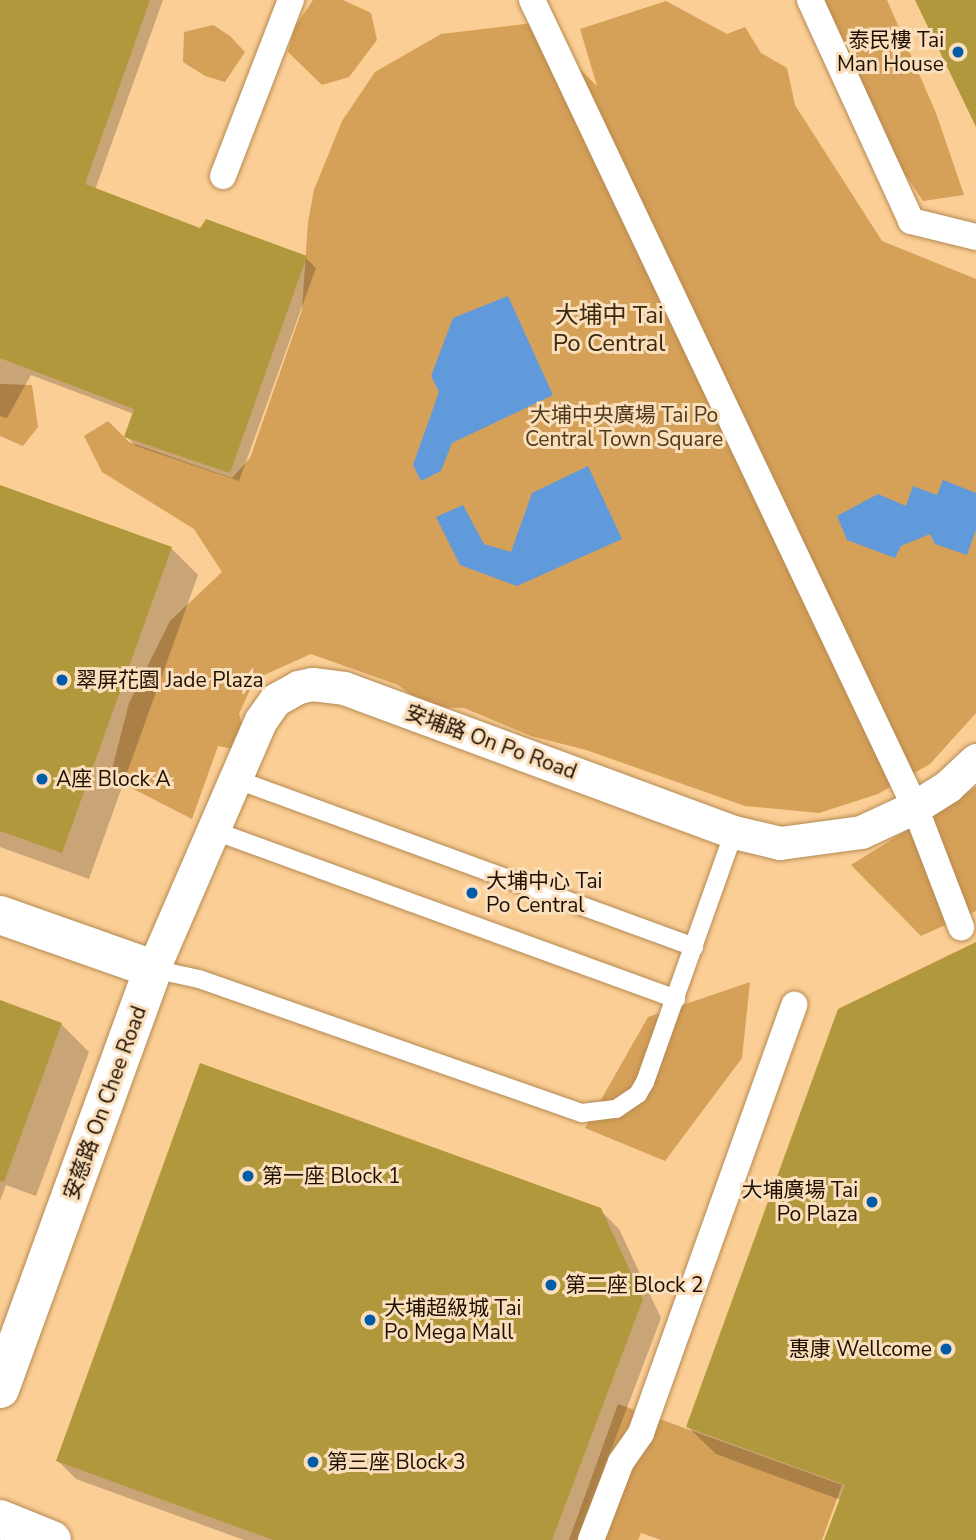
<!DOCTYPE html>
<meta charset="utf-8">
<style>
body{margin:0}
#map{position:relative;width:976px;height:1540px;overflow:hidden;background:#fbce95;font-family:"Nunito Sans","Noto Sans TC",sans-serif}
div>[style]{position:absolute}
[style*='--x']{left:calc(var(--x)*1px);top:calc(var(--y)*1px);width:calc(var(--w)*1px);rotate:calc(var(--a)*1deg)}
.green>*{inset:0;background:#d5a058}
.water>*{inset:0;background:#619adb}
.shadow>*{inset:0;background:#0003}
.building>*{inset:0;background:#b2983d}
.roads{filter:drop-shadow(0 0 2px #b48a53) drop-shadow(0 0 2px #b48a53)}
.service>*{height:18px;margin:-9px;padding:0 9px;transform-origin:9px;border-radius:9px;background:#fff}
.pedestrian>*{height:26px;margin:-13px;padding:0 13px;transform-origin:13px;border-radius:13px;background:#fff}
.minor>*{height:33px;margin:-16.5px;padding:0 16.5px;transform-origin:16.5px;border-radius:16.5px;background:#fff}
.tertiary>*{height:38px;margin:-19px;padding:0 19px;transform-origin:19px;border-radius:19px;background:#fff}
.dots>*{width:19px;height:19px;translate:-50% -50%;box-sizing:border-box;border:4px solid #fadfbd;border-radius:50%}
span{translate:-50% -50%;white-space:nowrap;text-align:center;line-height:1.15;-webkit-text-stroke:6px #fadfbd;paint-order:stroke}
.poi-label{font-size:21px;color:#1f0f00}
.right{translate:-100% -50%;text-align:right}
.left{translate:0 -50%;text-align:left}
.park-label{font-size:21px;color:#503919}
.street-label{font-size:21px;color:#1f0f00}
.quarter-label{font-size:24px;color:#3d290b}
</style>
<div id="map">
<div class="green">
<i style="clip-path:polygon(313px 0,343px 0,371px 13px,377px 40px,349px 77px,322px 85px,288px 52px,295px 27px)"></i>
<i style="clip-path:polygon(818px 0,887px 0,936px 113px,964px 195px,923px 201px,881px 138px)"></i>
<i style="clip-path:polygon(666px 1px,727px 34px,745px 27px,761px 53px,787px 68px,795px 105px,882px 241px,976px 279px,976px 713px,930px 764px,878px 794px,819px 813px,745px 806px,586px 750px,531px 736px,464px 708px,427px 707px,398px 685px,311px 654px,255px 679px,239px 714px,246px 735px,234px 749px,218px 746px,192px 819px,110px 777px,129px 703px,170px 621px,222px 572px,194px 529px,102px 472px,84px 436px,108px 421px,129px 442px,232px 478px,250px 458px,302px 310px,308px 222px,314px 190px,342px 121px,375px 72px,441px 34px,533px 23px,597px 86px,580px 29px)"></i>
<i style="clip-path:polygon(213px 25px,230px 36px,245px 52px,225px 82px,205px 76px,183px 62px,184px 32px)"></i>
<i style="clip-path:polygon(0 384px,32px 385px,38px 427px,23px 446px,0 436px)"></i>
<i style="clip-path:polygon(976px 787px,976px 911px,921px 936px,851px 865px)"></i>
<i style="clip-path:polygon(750px 982px,742px 1058px,665px 1161px,585px 1128px,648px 1017px)"></i>
<i style="clip-path:polygon(618px 1404px,842px 1485px,822px 1540px,661px 1540px,641px 1533px,638px 1540px,569px 1540px)"></i>
</div>
<div class="water">
<i style="clip-path:polygon(508px 296px,553px 395px,452px 443px,441px 471px,421px 481px,413px 465px,439px 392px,431px 376px,453px 318px)"></i>
<i style="clip-path:polygon(588px 466px,622px 539px,517px 586px,460px 565px,436px 517px,463px 505px,484px 544px,511px 552px,532px 493px)"></i>
<i style="clip-path:polygon(943px 480px,976px 493px,976px 530px,967px 555px,935px 544px,930px 534px,901px 546px,895px 558px,847px 540px,837px 516px,878px 494px,906px 506px,913px 486px,937px 495px)"></i>
</div>
<div class="shadow">
<i style="clip-path:polygon(0 0,163px 0,95px 190px,200px 230px,306px 258px,316px 268px,239px 481px,136px 446px,126px 436px,134px 414px,31px 375px,7px 418px,0 416px)"></i>
<i style="clip-path:polygon(0 487px,171px 548px,198px 575px,89px 879px,0 847px)"></i>
<i style="clip-path:polygon(976px 944px,976px 1540px,826px 1540px,841px 1500px,716px 1454px,688px 1427px)"></i>
<i style="clip-path:polygon(0 1002px,61px 1024px,89px 1052px,36px 1196px,6px 1185px,0 1201px)"></i>
<i style="clip-path:polygon(600px 1210px,619px 1229px,661px 1318px,577px 1540px,244px 1540px,76px 1479px,58px 1461px)"></i>
</div>
<div class="building">
<i style="clip-path:polygon(0 0,150px 0,85px 184px,200px 228px,206px 219px,307px 256px,230px 473px,124px 437px,134px 409px,0 358px)"></i>
<i style="clip-path:polygon(915px 0,976px 0,976px 127px)"></i>
<i style="clip-path:polygon(0 485px,172px 547px,62px 853px,0 831px)"></i>
<i style="clip-path:polygon(976px 942px,976px 1540px,824px 1540px,845px 1485px,686px 1427px,838px 1009px)"></i>
<i style="clip-path:polygon(0 1000px,62px 1023px,4px 1182px,0 1181px)"></i>
<i style="clip-path:polygon(200px 1063px,601px 1208px,643px 1299px,552px 1540px,273px 1540px,56px 1461px)"></i>
</div>
<div class="roads">
<div class="service">
<i style="--x:235;--y:779;--w:489;--a:20.1"></i>
<i style="--x:212;--y:830;--w:494;--a:20"></i>
<i style="--x:153;--y:969;--w:47;--a:12.3"></i>
<i style="--x:199;--y:979;--w:406;--a:19.3"></i>
<i style="--x:582;--y:1113;--w:34;--a:-7"></i>
<i style="--x:616;--y:1109;--w:27;--a:-34"></i>
<i style="--x:638;--y:1094;--w:14;--a:-60"></i>
<i style="--x:645;--y:1082;--w:265;--a:-70.4"></i>
</div>
<div class="pedestrian">
<i style="--x:532;--y:0;--w:893;--a:64.61"></i>
<i style="--x:915;--y:807;--w:129;--a:69"></i>
<i style="--x:810;--y:0;--w:243;--a:65.4"></i>
<i style="--x:911;--y:221;--w:67;--a:13.8"></i>
<i style="--x:223;--y:176;--w:189;--a:-68.9"></i>
<i style="--x:591;--y:1540;--w:84;--a:-69"></i>
<i style="--x:621;--y:1462;--w:35;--a:-55"></i>
<i style="--x:641;--y:1433;--w:455;--a:-70.3"></i>
</div>
<div class="minor">
<i style="--x:153;--y:969;--w:271;--a:-66.6"></i>
<i style="--x:261;--y:720;--w:24;--a:-55"></i>
<i style="--x:275;--y:700;--w:26;--a:-29"></i>
<i style="--x:298;--y:687;--w:14;--a:-12"></i>
<i style="--x:312;--y:684;--w:32;--a:7"></i>
<i style="--x:344;--y:688;--w:416;--a:20.3"></i>
<i style="--x:734;--y:832;--w:47;--a:13.4"></i>
<i style="--x:780;--y:843;--w:82;--a:-7.7"></i>
<i style="--x:861;--y:832;--w:60;--a:-24.8"></i>
<i style="--x:915;--y:807;--w:39;--a:-32"></i>
<i style="--x:948;--y:786;--w:38;--a:-43"></i>
</div>
<div class="tertiary">
<i style="--x:0;--y:915;--w:162;--a:19.4"></i>
<i style="--x:153;--y:969;--w:447;--a:110"></i>
<i style="--x:0;--y:1519;--w:56;--a:22"></i>
</div>
</div>
<div class="dots">
<i style="left:958px;top:52px;background:#005ba8"></i>
<i style="left:62px;top:680px;background:#005ba8"></i>
<i style="left:42px;top:779px;background:#005ba8"></i>
<i style="left:472px;top:893px;background:#005ba8"></i>
<i style="left:248px;top:1176px;background:#005ba8"></i>
<i style="left:872px;top:1202px;background:#005ba8"></i>
<i style="left:551px;top:1285px;background:#005ba8"></i>
<i style="left:370px;top:1320px;background:#005ba8"></i>
<i style="left:946px;top:1349px;background:#005ba8"></i>
<i style="left:313px;top:1462px;background:#005ba8"></i>
</div>
<div class="poi-label">
<span class="right" style="left:944px;top:52px">泰民樓 Tai<br>Man House</span>
<span class="left" style="left:76px;top:680px">翠屏花園 Jade Plaza</span>
<span class="left" style="left:56px;top:779px">A座 Block A</span>
<span class="left" style="left:486px;top:893px">大埔中心 Tai<br>Po Central</span>
<span class="left" style="left:262px;top:1176px">第一座 Block 1</span>
<span class="right" style="left:858px;top:1202px">大埔廣場 Tai<br>Po Plaza</span>
<span class="left" style="left:565px;top:1285px">第二座 Block 2</span>
<span class="left" style="left:384px;top:1320px">大埔超級城 Tai<br>Po Mega Mall</span>
<span class="right" style="left:932px;top:1349px">惠康 Wellcome</span>
<span class="left" style="left:327px;top:1462px">第三座 Block 3</span>
</div>
<div class="park-label">
<span style="left:624px;top:427px">大埔中央廣場 Tai Po<br>Central Town Square</span>
</div>
<div class="street-label">
<span style="left:491px;top:742px;rotate:20deg">安埔路 On Po Road</span>
<span style="left:105px;top:1103px;rotate:-70deg">安慈路 On Chee Road</span>
</div>
<div class="quarter-label">
<span style="left:609px;top:330px">大埔中 Tai<br>Po Central</span>
</div>
</div>
